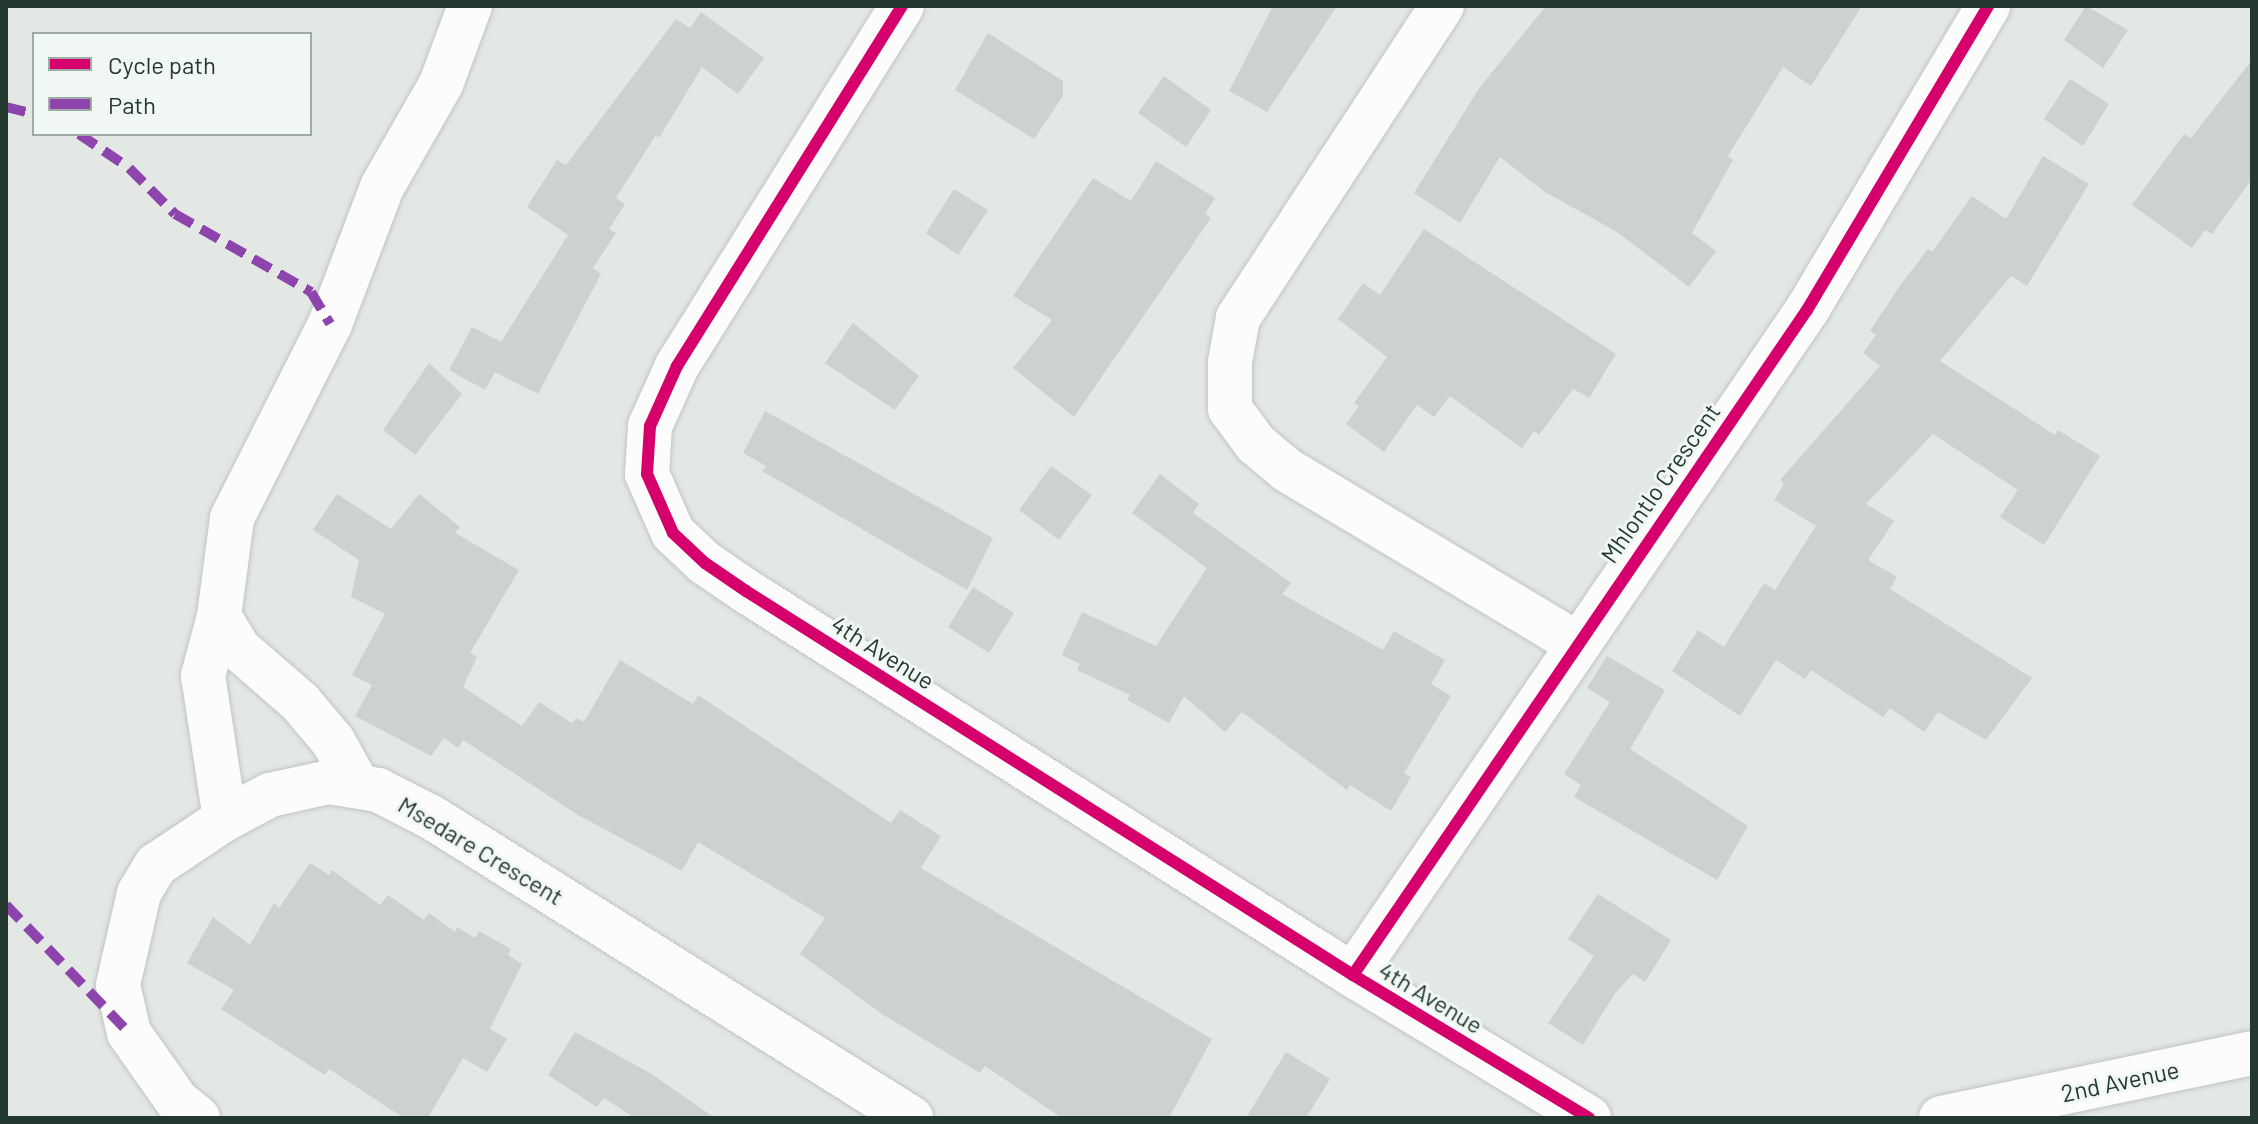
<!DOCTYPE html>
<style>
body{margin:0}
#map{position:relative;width:2258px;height:1124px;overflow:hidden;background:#e3e8e5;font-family:Barlow,sans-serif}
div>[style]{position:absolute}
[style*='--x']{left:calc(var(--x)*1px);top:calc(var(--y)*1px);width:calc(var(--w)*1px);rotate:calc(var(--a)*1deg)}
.building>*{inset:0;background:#cdd1cf}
.roads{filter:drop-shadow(0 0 2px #c0c5c2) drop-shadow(0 0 2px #c0c5c2)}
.street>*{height:44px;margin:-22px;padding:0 22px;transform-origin:22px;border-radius:22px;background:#fbfcfb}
.quiet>*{height:10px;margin-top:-5px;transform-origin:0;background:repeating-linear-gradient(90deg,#8e44ad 0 20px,transparent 0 30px)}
.cycleway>*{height:12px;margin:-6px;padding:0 6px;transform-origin:6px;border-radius:6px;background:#d6006c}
span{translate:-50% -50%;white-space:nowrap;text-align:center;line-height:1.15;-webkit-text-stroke:6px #f1f7f3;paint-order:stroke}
.street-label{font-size:24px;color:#23392f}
.frame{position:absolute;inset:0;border:8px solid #23392f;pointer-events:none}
.legend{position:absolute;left:32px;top:32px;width:280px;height:104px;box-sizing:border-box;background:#f1f7f3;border:2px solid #9faba5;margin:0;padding:10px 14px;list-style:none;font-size:24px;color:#23392f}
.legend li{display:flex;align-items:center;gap:16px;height:40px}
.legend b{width:40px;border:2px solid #9faba5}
</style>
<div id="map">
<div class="building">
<i style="clip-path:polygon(1273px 6px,1337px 6px,1267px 112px,1229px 91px)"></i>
<i style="clip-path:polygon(1546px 6px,1862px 6px,1811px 86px,1783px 67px,1728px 156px,1733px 160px,1692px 233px,1716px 251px,1689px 287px,1617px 232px,1545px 192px,1500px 157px,1460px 223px,1414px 193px,1480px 87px)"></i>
<i style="clip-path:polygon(2086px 6px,2128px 30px,2103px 68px,2064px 40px)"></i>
<i style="clip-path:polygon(701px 12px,764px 58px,738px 94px,702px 67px,659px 138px,656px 135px,616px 198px,625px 204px,609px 229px,616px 233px,593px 268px,601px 274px,538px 394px,495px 372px,485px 390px,449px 370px,472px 327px,501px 342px,568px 235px,527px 207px,557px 160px,566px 165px,676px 19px,690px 28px)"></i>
<i style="clip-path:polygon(988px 33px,1063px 81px,1063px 96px,1034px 139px,955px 90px)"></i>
<i style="clip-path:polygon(2252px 60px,2252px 179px,2212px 234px,2205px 230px,2192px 248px,2132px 205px,2184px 134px,2191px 138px)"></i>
<i style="clip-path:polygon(1164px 76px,1211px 110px,1186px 147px,1138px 113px)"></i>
<i style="clip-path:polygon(2070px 79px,2109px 104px,2083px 146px,2044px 119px)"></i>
<i style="clip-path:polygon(2043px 156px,2089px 184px,2027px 286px,2011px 276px,1940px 361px,2055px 435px,2058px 430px,2100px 456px,2044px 545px,2000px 517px,2018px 490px,1933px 434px,1866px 504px,1894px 521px,1868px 560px,1897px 577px,1890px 589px,2032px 678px,1986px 740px,1938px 712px,1924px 732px,1890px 708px,1883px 717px,1811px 670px,1805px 679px,1776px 660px,1740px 716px,1672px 671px,1698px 630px,1724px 647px,1764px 583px,1775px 590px,1816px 526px,1774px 500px,1784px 484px,1780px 480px,1880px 366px,1863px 353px,1876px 335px,1870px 331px,1901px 284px,1928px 249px,1932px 252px,1972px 196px,2006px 219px)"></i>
<i style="clip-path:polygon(1156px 161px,1215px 198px,1205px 214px,1211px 218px,1074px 417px,1013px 368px,1052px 320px,1013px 296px,1093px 178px,1131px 201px)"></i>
<i style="clip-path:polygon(954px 189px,988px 210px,958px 255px,926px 233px)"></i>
<i style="clip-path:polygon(1424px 229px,1616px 354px,1589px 398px,1573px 389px,1539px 435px,1534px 431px,1522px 448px,1450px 396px,1434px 417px,1417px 405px,1384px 452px,1346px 424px,1359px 406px,1354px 403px,1387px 357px,1338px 319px,1363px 283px,1380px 295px)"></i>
<i style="clip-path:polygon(853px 323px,919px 376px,895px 410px,825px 363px)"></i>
<i style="clip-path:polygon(429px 363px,462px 394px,415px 455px,383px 430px)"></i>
<i style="clip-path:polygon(765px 411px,993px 538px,967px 590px,762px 471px,766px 466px,743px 453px)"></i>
<i style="clip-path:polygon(1051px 466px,1092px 495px,1059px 540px,1019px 510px)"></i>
<i style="clip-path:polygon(1160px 474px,1199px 504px,1193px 513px,1291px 583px,1282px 594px,1383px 650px,1394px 631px,1445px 660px,1431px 684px,1451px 696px,1404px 773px,1411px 777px,1391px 811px,1350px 785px,1347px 790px,1242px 712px,1225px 732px,1184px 696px,1169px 723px,1127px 700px,1130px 695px,1077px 670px,1080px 664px,1062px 655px,1082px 612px,1156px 646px,1207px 568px,1132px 513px)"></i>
<i style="clip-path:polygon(337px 494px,391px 529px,419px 494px,460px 527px,455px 533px,519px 570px,470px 653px,477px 657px,463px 687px,522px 726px,539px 702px,572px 723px,576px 718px,584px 722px,620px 660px,693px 704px,698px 695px,891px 823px,900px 810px,941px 836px,921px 868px,1212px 1039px,1169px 1118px,1062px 1118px,985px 1066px,980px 1073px,882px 1014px,800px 954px,825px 918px,698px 842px,682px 871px,578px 815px,463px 740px,458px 748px,444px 738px,431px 756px,355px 716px,372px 685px,352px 675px,385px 614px,351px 597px,359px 560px,313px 530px)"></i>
<i style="clip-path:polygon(973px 587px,1014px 613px,989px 653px,948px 627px)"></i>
<i style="clip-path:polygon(1607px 656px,1665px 690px,1630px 749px,1748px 826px,1717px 880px,1574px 797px,1581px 785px,1564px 774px,1610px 702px,1587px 688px)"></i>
<i style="clip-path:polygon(310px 863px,329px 875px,332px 870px,380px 905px,388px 895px,424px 920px,429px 913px,455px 932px,457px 927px,475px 938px,479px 931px,511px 949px,508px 955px,522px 964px,490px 1029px,507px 1039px,487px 1072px,463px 1058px,428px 1118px,404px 1118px,329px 1069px,325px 1075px,221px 1009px,234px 990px,187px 963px,213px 917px,250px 945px,274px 903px,279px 908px)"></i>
<i style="clip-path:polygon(1598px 894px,1671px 940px,1645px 982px,1633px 974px,1615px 993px,1583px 1045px,1548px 1023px,1594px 956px,1568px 939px)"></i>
<i style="clip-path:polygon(575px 1032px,650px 1073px,715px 1118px,635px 1118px,604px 1098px,597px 1107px,548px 1075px)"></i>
<i style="clip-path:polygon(1286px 1052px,1330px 1079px,1306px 1118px,1246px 1118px)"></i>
</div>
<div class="roads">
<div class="street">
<i style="--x:902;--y:6;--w:425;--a:122"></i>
<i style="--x:677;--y:366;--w:66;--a:114.2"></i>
<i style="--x:650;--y:426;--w:48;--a:93.6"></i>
<i style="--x:647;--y:474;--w:64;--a:66.2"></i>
<i style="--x:673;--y:533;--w:44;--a:43.2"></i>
<i style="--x:705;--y:563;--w:50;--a:34.3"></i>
<i style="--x:746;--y:591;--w:718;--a:32.32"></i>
<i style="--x:1353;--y:975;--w:276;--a:31.2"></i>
<i style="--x:1442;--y:6;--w:373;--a:123.2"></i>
<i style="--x:1238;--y:318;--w:45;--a:100.3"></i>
<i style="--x:1230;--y:362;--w:47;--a:90"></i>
<i style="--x:1230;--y:409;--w:44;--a:53.4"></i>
<i style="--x:1256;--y:444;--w:40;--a:40"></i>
<i style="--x:1287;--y:470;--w:337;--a:30.9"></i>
<i style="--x:219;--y:616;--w:39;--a:59"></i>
<i style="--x:239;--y:649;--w:81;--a:41"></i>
<i style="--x:300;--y:702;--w:51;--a:49.8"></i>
<i style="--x:333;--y:741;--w:51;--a:60.9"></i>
<i style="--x:225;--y:819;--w:145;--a:-98.7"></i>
<i style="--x:203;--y:676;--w:62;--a:-75.1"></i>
<i style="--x:219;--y:616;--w:99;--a:-82.4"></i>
<i style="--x:232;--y:518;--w:217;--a:-63.2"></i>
<i style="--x:330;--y:324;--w:147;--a:-69.2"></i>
<i style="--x:382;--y:187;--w:119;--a:-60.2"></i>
<i style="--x:441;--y:84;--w:83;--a:-69.6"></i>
<i style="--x:1353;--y:975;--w:805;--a:-55.68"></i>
<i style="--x:1807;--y:310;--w:354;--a:-59.2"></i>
<i style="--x:198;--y:1118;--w:27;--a:-141"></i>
<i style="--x:177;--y:1101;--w:83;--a:-125.2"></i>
<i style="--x:129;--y:1033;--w:49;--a:-102.9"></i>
<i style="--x:118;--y:985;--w:94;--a:-77.1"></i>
<i style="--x:139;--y:893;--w:33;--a:-59"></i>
<i style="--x:156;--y:865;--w:83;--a:-33.7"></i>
<i style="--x:225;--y:819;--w:51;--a:-28.1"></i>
<i style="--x:270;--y:795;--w:60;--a:-12.4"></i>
<i style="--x:329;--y:782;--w:50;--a:9.3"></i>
<i style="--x:378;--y:790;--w:59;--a:27"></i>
<i style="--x:431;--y:817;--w:567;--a:32.09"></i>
<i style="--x:1941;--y:1118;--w:318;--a:-11.8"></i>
</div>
</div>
<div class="quiet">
<i style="--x:6;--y:107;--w:29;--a:14"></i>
<i style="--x:79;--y:134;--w:60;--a:34.2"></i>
<i style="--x:129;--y:168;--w:65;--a:45"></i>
<i style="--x:175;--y:214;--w:157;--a:29.8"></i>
<i style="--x:311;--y:292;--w:37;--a:59"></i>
<i style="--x:6;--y:905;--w:178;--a:46.1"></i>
</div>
<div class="cycleway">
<i style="--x:902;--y:6;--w:425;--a:122"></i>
<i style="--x:677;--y:366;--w:66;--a:114.2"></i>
<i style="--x:650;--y:426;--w:48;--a:93.6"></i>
<i style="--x:647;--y:474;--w:64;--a:66.2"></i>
<i style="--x:673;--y:533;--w:44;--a:43.2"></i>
<i style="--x:705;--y:563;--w:50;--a:34.3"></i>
<i style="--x:746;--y:591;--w:718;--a:32.32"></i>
<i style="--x:1353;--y:975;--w:276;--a:31.2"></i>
<i style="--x:1353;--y:975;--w:805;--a:-55.68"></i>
<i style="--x:1807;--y:310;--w:354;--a:-59.2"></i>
</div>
<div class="street-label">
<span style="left:1660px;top:483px;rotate:-55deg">Mhlontlo Crescent</span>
<span style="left:883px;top:652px;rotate:32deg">4th Avenue</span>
<span style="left:481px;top:850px;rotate:31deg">Msedare Crescent</span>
<span style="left:1431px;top:997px;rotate:31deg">4th Avenue</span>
<span style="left:2120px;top:1081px;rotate:-12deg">2nd Avenue</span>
</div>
<div class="frame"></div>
<ul class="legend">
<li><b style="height:10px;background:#d6006c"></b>Cycle path</li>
<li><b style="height:10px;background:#8e44ad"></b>Path</li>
</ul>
</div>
